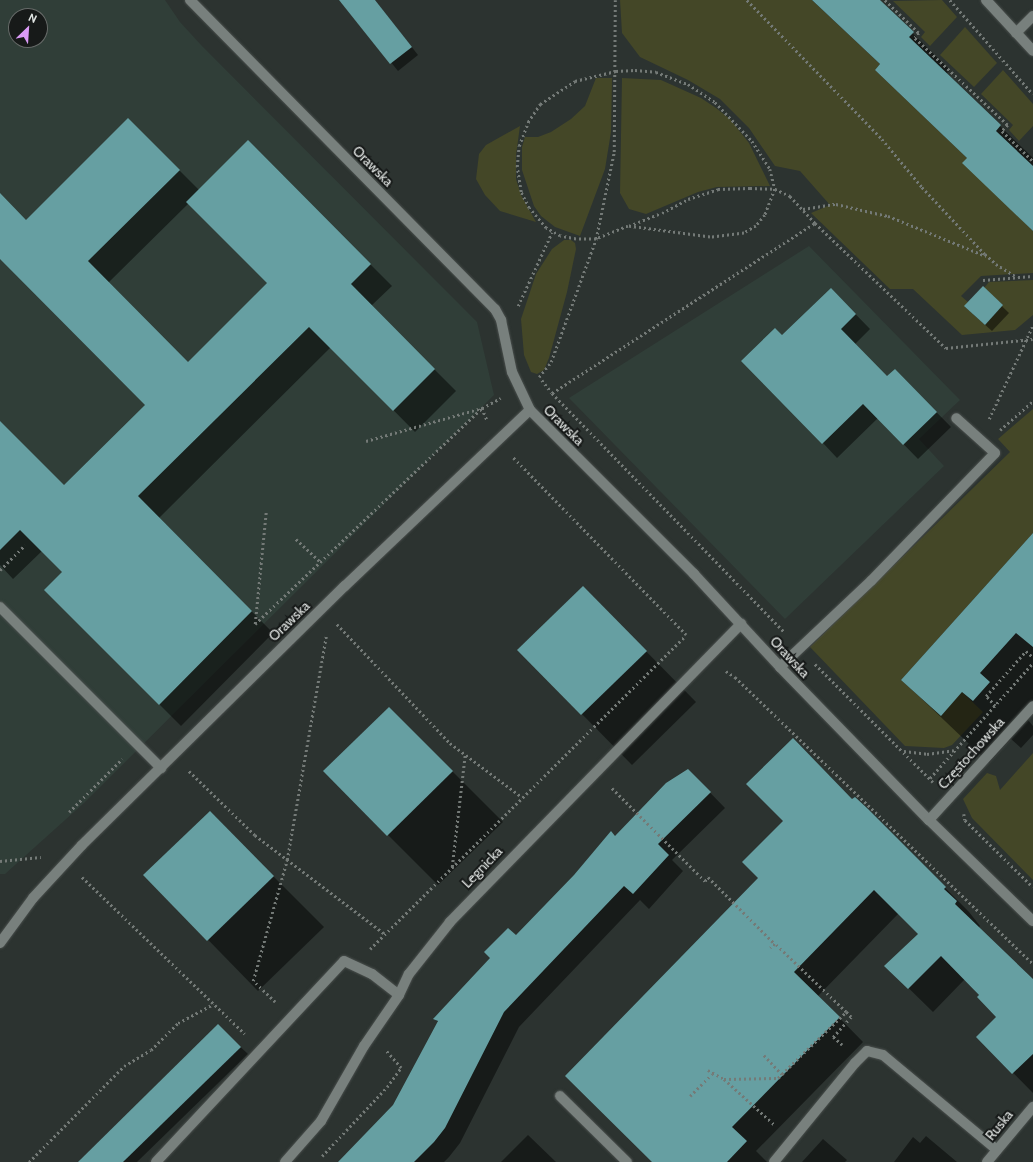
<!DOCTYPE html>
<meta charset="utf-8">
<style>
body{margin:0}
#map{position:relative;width:1033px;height:1162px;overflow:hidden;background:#2c3330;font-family:Cabin,sans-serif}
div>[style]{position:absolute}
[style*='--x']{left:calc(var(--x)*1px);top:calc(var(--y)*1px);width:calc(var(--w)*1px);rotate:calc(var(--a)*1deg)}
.built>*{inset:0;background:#303e38}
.green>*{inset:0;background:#444727}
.shadow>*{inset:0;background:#0007}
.building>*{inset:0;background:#669fa2}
.path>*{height:2.5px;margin-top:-1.25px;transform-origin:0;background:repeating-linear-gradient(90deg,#747a77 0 2px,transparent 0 5px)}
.roads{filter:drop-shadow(0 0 1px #4a4f4d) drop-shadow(0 0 1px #4a4f4d)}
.minor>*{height:10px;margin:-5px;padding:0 5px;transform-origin:5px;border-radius:5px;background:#78807d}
span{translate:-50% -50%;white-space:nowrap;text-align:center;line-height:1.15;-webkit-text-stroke:4px #171a19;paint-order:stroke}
.street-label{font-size:14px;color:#e0e4e2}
.north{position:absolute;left:8px;top:8px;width:40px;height:40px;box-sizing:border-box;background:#171a19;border:1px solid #676b69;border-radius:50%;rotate:25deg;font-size:11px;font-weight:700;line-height:16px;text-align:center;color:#e0e4e2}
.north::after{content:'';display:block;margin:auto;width:14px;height:18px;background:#da9af6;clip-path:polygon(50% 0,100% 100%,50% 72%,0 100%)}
</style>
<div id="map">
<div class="built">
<i style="clip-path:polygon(evenodd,0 0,165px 0,180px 22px,202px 46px,477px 322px,494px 395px,84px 803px,5px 874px,0 874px,0 0,16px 16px,40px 16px,40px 40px,16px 40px,16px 16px)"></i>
<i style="clip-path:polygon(809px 246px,960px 400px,919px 439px,944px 466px,785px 619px,569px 398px)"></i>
</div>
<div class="green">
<i style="clip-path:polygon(620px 0,812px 0,880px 64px,875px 70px,967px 158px,1033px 231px,1033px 273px,981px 276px,961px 296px,968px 302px,965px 307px,985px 325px,1003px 305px,984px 288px,989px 282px,1033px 280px,1033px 315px,1015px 330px,962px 335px,913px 289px,890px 289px,811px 213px,830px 205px,800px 171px,775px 166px,749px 128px,720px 99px,688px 80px,640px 57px,622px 33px)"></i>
<i style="clip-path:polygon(942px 0,957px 17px,930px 46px,921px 37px,925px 32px,893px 1px)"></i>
<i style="clip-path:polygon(965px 27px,997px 63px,974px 87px,940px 55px)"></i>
<i style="clip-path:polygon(1003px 70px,1033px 104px,1033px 126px,1019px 141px,1009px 130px,1013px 125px,981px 94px)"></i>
<i style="clip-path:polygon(596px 78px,612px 78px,611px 132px,605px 169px,580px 236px,555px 227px,541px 216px,534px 206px,522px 170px,522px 147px,525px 137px,538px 137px,551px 132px,571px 119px,585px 106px)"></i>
<i style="clip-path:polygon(622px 78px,661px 80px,701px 98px,716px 108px,730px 119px,749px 143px,770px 186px,717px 187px,698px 192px,646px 214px,629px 209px,620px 193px)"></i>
<i style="clip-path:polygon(520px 126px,516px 155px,516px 179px,521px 195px,536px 222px,500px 211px,485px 195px,476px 179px,479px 154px,486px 145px)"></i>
<i style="clip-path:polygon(564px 240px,571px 240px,575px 243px,576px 249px,567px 292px,549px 358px,544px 370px,537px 374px,531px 372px,524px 355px,521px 319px,536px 274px,552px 249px)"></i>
<i style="clip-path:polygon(1033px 409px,1033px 533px,901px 680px,941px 716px,962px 692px,983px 712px,952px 745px,944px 748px,905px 746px,810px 647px,1010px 452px,998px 439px)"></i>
<i style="clip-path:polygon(1033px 753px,1033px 880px,972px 818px,963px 799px,987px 773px,996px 776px,1000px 790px)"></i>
</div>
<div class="shadow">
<i style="clip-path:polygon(341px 0,375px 0,418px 55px,398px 71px)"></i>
<i style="clip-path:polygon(812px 0,879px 0,950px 70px,946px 74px,1033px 158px,1033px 231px,964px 163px,968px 159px,881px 65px)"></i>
<i style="clip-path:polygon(evenodd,128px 119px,199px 190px,248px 142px,392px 286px,371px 306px,456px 391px,415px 432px,331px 347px,159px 518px,273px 633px,181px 726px,45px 590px,64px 572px,42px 551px,13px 579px,0 565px,0 422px,64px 487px,147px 405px,0 257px,0 195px,26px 221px,128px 119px,189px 203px,269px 284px,188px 363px,108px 283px,189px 203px)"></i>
<i style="clip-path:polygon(983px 288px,1009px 313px,992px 331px,973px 314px)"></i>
<i style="clip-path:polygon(831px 289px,870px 329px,855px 344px,887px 378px,895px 370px,951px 427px,918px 459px,878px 418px,837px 458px,823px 443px,783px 337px)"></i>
<i style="clip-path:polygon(1033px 535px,1033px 714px,1028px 720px,1033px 726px,1033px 735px,1021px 748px,1011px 739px,989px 763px,902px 680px)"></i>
<i style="clip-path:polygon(633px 638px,696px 702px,632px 765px,519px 650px)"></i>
<i style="clip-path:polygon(389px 708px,503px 822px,438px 885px,388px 835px)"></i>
<i style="clip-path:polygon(688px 770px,725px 808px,672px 860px,683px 871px,649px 909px,640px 900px,519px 1027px,460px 1143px,449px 1157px,444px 1162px,339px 1162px,394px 1106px,439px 1023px,434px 1018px,615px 837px)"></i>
<i style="clip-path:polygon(853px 800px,892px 834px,969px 912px,980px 926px,978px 928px,1033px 981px,1033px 1093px,978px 1037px,998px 1017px,965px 979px,933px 1012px,886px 966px,919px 934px,899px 913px,818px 996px,863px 1042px,756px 1151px,767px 1162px,653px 1162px)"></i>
<i style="clip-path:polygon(210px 813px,324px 927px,258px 991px,145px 875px)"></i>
<i style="clip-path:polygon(218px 1026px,248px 1054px,137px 1162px,80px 1162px)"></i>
<i style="clip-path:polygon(528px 1135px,556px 1162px,501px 1162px)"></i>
<i style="clip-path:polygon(926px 1136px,957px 1162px,894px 1162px,913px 1137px,920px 1143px)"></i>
<i style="clip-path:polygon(823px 1139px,847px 1160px,845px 1162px,802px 1162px)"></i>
</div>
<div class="building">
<i style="clip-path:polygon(339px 0,375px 0,412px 47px,390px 64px)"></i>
<i style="clip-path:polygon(812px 0,880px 0,914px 32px,909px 37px,1001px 125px,996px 131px,1033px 166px,1033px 231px,962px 163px,967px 158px,875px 70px,880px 64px)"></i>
<i style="clip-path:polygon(128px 118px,180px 170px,88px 261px,188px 362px,267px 283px,186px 202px,248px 140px,371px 264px,351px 284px,435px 369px,393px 411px,309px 327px,138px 496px,252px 611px,159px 705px,44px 590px,62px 572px,20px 530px,0 550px,0 421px,64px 485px,145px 405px,0 259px,0 193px,26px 220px)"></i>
<i style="clip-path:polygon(983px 286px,1003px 305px,985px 325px,964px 306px)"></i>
<i style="clip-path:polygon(831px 288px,856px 314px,841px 329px,887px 376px,895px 369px,937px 412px,903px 445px,863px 404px,822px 444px,741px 361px,775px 328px,782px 335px)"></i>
<i style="clip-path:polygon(1033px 533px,1033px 647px,1016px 633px,980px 673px,990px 682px,973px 701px,962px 692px,941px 716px,901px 680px)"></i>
<i style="clip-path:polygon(583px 586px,647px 651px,581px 715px,517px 650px)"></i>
<i style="clip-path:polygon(389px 707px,453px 771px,387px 836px,323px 771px)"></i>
<i style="clip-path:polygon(793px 738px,852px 799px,855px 797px,868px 809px,946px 887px,944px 889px,957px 901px,955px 904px,1033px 979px,1033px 1054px,1012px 1074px,976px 1037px,996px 1017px,977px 997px,979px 995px,941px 956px,908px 989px,884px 966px,918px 934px,874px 890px,794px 972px,840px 1017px,732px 1127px,747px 1141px,727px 1162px,652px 1162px,565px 1076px,758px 878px,742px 862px,783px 821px,746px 784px)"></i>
<i style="clip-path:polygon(688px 769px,711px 792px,658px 844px,669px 855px,633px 894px,624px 886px,504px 1012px,445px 1128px,434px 1142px,414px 1162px,338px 1162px,393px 1105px,438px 1021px,433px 1019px,490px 958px,484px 952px,508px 928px,516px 935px,574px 875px,611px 831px,615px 836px,666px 783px)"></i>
<i style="clip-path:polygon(210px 811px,274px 876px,207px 941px,143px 875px)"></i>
<i style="clip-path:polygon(218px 1024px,241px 1047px,123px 1162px,78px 1162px)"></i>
</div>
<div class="path">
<i style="--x:747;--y:0;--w:194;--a:45.8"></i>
<i style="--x:882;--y:139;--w:62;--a:50.2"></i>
<i style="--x:922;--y:187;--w:92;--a:46.8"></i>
<i style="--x:985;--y:254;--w:15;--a:42"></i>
<i style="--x:996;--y:264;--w:25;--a:32"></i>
<i style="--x:885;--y:0;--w:47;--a:44.1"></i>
<i style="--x:919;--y:33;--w:6;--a:129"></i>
<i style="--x:915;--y:38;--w:127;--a:43.1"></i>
<i style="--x:1008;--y:125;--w:8;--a:135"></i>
<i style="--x:1002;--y:131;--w:43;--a:44.1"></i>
<i style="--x:950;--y:0;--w:125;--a:48.6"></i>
<i style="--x:635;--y:70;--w:21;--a:5"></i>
<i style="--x:656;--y:72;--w:34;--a:21"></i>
<i style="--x:688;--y:84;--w:32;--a:34"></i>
<i style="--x:715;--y:102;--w:54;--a:46.5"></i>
<i style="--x:752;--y:141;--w:33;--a:57"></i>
<i style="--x:770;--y:169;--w:21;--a:76"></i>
<i style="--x:775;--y:189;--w:28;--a:111"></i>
<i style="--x:765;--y:215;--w:14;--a:129"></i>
<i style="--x:756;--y:226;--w:14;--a:150"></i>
<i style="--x:744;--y:233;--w:34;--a:173"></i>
<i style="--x:710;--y:237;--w:83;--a:-172.4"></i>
<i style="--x:628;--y:226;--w:35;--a:158"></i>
<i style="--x:596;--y:239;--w:20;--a:180"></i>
<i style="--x:576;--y:239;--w:16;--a:-169"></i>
<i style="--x:560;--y:236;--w:16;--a:-150"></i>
<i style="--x:546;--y:228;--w:26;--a:-130"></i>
<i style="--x:529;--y:208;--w:18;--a:-117"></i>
<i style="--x:521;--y:192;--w:25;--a:-99"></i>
<i style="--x:517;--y:167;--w:21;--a:-85"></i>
<i style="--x:519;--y:146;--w:26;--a:-69"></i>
<i style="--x:528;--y:122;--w:22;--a:-56"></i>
<i style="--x:540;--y:104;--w:42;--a:-33.3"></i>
<i style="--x:575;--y:81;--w:42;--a:-13.7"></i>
<i style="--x:616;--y:71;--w:19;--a:-3"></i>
<i style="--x:803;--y:209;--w:33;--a:-9"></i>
<i style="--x:836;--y:204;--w:53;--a:13"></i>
<i style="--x:888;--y:216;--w:106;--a:22.2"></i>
<i style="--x:629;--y:226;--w:35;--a:-22"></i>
<i style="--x:662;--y:213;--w:30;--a:-28"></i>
<i style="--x:688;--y:199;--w:32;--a:-18"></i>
<i style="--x:718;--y:189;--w:32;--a:-2"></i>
<i style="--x:750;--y:188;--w:25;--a:2"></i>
<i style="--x:775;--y:189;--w:17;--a:25"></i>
<i style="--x:790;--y:196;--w:37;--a:47"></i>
<i style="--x:983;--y:280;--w:50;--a:-4.6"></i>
<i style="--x:518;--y:306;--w:81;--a:-65.3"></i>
<i style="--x:539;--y:377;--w:19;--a:-51"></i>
<i style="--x:551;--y:362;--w:131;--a:-69.9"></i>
<i style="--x:596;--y:239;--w:89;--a:-78.3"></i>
<i style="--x:614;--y:152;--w:152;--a:-89.6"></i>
<i style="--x:542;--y:380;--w:16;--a:52"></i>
<i style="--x:552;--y:393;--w:334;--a:45.8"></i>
<i style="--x:552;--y:393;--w:313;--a:-32.9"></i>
<i style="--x:815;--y:223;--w:181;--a:43.7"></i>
<i style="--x:946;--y:348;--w:87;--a:-5.9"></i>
<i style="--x:482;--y:408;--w:13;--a:67"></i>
<i style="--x:989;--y:419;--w:104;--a:-64.9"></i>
<i style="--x:1000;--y:430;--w:44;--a:-41.3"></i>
<i style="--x:366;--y:441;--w:121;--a:-15.9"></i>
<i style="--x:482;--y:408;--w:21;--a:-28"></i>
<i style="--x:296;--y:539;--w:34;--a:43"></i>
<i style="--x:0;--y:570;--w:35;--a:-45"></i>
<i style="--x:255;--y:624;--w:313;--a:-43.6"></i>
<i style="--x:255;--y:624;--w:114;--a:-84.4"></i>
<i style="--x:337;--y:624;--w:164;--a:46.5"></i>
<i style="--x:450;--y:743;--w:90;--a:36.9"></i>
<i style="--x:815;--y:664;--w:167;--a:45"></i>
<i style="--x:726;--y:671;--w:11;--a:34"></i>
<i style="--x:735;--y:677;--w:414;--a:43.9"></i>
<i style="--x:995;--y:706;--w:13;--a:-132"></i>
<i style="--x:986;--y:696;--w:60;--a:-48.4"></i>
<i style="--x:1026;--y:651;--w:9;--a:41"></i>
<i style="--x:904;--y:751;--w:23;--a:7"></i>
<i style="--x:927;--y:754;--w:27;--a:-8"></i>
<i style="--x:189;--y:771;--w:92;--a:44.1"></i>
<i style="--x:255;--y:835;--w:163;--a:37.3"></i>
<i style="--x:930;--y:778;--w:154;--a:-48.2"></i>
<i style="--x:612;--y:788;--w:132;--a:45"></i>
<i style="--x:705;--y:881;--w:5;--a:-53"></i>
<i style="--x:708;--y:877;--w:95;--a:45"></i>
<i style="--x:775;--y:944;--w:6;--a:141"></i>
<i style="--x:69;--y:812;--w:75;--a:-45"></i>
<i style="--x:964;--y:814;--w:6;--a:81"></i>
<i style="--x:965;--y:820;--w:95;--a:44.6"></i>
<i style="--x:0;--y:861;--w:41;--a:-5.6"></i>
<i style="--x:452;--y:867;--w:113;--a:-83.4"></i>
<i style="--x:82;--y:877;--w:226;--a:43.9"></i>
<i style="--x:370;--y:949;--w:445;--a:-44.8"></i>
<i style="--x:686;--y:635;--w:249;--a:-134.3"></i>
<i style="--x:275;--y:1002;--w:30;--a:-136"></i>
<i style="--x:253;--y:981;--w:126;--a:-74.3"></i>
<i style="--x:287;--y:860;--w:227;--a:-80.1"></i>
<i style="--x:842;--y:1045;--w:12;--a:-138"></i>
<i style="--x:833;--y:1037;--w:27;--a:-48"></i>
<i style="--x:851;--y:1017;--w:7;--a:-135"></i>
<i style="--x:764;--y:1055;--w:26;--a:47"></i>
<i style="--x:782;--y:1074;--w:89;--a:-44.1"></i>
<i style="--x:846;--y:1012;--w:98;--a:-136.2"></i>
<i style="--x:708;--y:1070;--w:18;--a:29"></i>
<i style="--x:724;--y:1079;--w:54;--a:-1.1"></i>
<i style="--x:778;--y:1078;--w:6;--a:-45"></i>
<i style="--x:724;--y:1079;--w:70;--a:42.1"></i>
<i style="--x:690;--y:1096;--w:31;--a:-45"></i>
<i style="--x:322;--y:1156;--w:95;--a:-46.7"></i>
<i style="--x:387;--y:1087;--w:24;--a:-54"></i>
<i style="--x:401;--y:1068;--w:23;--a:-131"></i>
<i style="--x:29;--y:1162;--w:135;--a:-45.3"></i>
<i style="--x:124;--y:1066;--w:31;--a:-31"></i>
<i style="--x:151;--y:1050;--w:38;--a:-45"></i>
<i style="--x:178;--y:1023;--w:40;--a:-28"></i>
</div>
<div class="roads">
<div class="minor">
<i style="--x:190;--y:0;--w:434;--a:45.4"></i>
<i style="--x:495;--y:309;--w:13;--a:61"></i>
<i style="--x:501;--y:320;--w:53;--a:78.1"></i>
<i style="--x:512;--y:372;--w:42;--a:64.7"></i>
<i style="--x:530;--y:410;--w:232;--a:45"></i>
<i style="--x:694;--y:574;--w:127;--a:47.2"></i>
<i style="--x:780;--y:667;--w:214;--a:45.8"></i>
<i style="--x:929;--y:820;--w:145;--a:44.2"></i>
<i style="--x:986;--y:0;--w:69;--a:47.3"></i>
<i style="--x:1016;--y:33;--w:24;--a:-45"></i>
<i style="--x:0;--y:607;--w:228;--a:45"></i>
<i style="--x:780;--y:667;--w:125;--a:-43.4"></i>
<i style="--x:871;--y:581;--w:178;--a:-45.9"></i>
<i style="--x:995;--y:453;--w:52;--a:-138.1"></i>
<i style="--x:929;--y:820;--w:154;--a:-47.6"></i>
<i style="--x:0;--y:943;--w:56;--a:-53.7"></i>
<i style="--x:33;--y:898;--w:72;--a:-47.2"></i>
<i style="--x:82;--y:845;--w:369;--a:-44.6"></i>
<i style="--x:345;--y:586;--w:255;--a:-43.6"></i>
<i style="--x:560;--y:1096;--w:94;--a:44.6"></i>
<i style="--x:156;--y:1162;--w:275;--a:-46.9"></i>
<i style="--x:344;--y:961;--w:31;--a:25"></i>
<i style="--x:372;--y:974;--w:34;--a:38"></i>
<i style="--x:285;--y:1162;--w:55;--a:-48.7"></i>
<i style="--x:321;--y:1121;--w:86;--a:-60.2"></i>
<i style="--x:364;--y:1046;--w:62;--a:-55.5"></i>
<i style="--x:399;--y:995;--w:23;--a:-65"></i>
<i style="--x:409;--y:974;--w:66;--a:-51.7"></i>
<i style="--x:450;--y:922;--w:417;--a:-45.7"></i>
<i style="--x:774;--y:1162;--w:128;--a:-50.7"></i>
<i style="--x:855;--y:1063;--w:17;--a:-45"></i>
<i style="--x:867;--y:1051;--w:16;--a:14"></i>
<i style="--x:883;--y:1055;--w:148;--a:39.8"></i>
<i style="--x:987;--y:1162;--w:72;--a:-50.1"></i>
</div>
</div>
<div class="street-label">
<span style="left:373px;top:166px;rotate:45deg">Orawska</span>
<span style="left:564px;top:425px;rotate:45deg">Orawska</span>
<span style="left:289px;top:621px;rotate:-44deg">Orawska</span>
<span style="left:790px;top:657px;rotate:47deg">Orawska</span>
<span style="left:971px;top:753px;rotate:-48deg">Częstochowska</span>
<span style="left:482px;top:867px;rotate:-46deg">Legnicka</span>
<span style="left:999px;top:1125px;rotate:-51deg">Ruska</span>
</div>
<div class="north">N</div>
</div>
